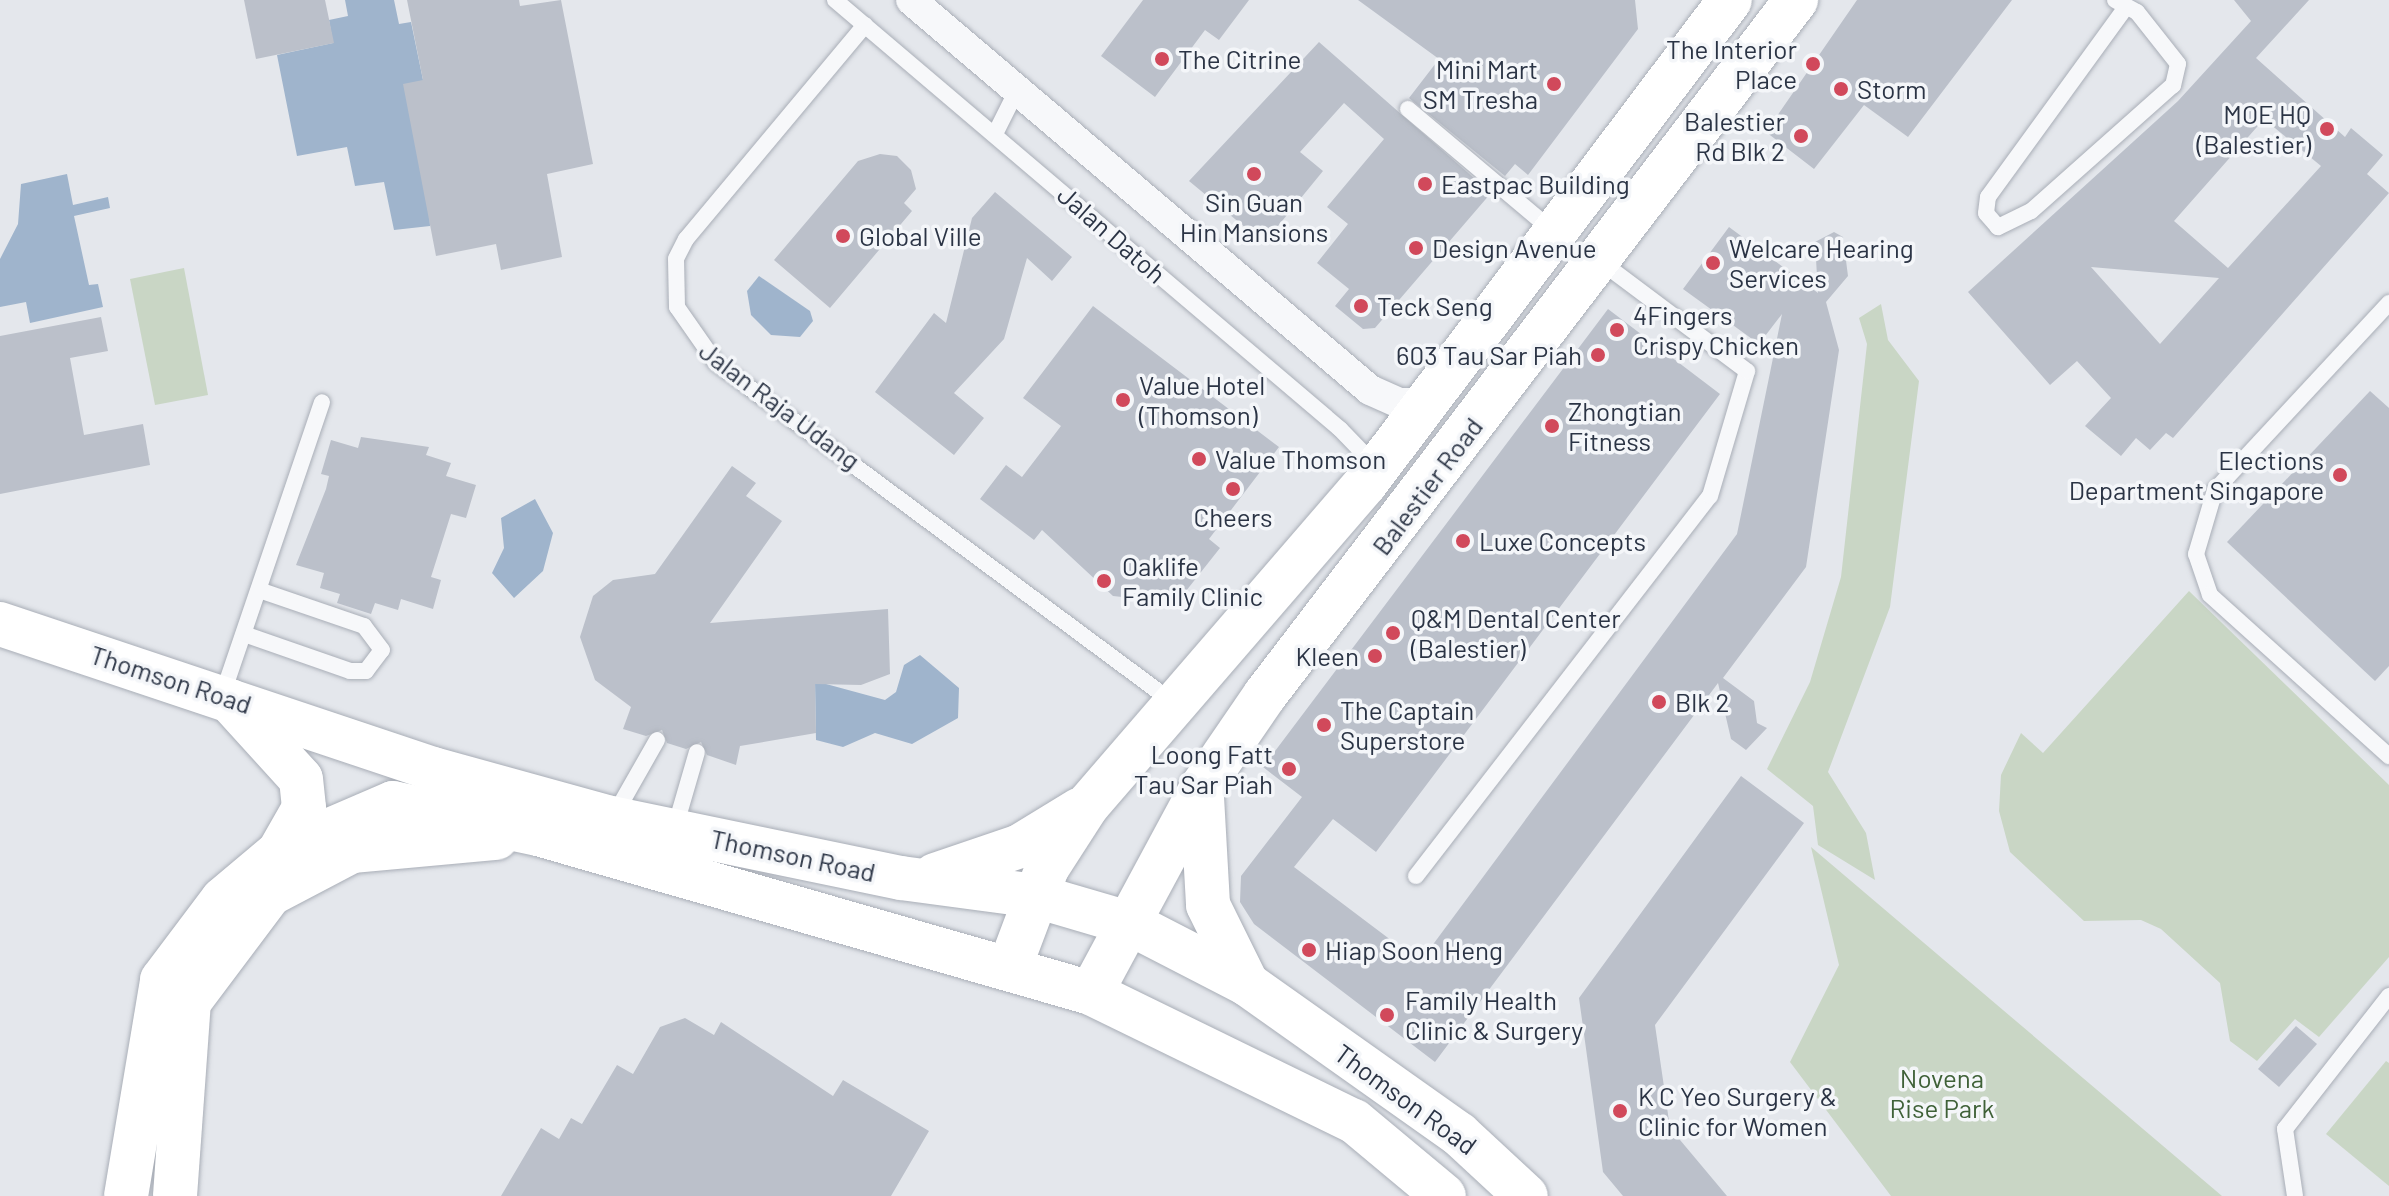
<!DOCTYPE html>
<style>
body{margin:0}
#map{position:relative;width:2389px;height:1196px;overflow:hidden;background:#e4e7ec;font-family:Barlow,sans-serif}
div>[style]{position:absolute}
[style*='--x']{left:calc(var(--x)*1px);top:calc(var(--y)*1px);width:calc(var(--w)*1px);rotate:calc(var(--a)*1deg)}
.green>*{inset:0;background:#c9d6c5}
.water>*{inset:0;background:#9fb4cc}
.building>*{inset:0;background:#bbc0ca}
.roads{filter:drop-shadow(0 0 2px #a9aeb7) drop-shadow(0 0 2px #a9aeb7)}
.lane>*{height:16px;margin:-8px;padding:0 8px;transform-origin:8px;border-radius:8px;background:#f7f8fa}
.street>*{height:30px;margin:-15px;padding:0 15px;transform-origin:15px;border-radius:15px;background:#f7f8fa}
.primary>*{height:44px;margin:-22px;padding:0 22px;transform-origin:22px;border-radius:22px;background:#fff}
.dots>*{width:22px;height:22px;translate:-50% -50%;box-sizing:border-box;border:4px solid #f4f6f9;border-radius:50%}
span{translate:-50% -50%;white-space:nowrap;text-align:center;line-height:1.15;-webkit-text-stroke:7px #f4f6f9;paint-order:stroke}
.poi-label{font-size:26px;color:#2b3445}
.right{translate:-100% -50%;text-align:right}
.left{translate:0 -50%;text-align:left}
.street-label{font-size:26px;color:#2b3445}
.park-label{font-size:26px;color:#3f6138}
</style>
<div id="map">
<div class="green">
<i style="clip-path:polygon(184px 268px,208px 395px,155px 405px,130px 279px)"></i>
<i style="clip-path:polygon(1881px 304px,1888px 340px,1919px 381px,1890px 607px,1828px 772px,1866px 833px,1875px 880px,1818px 845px,1813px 806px,1767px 769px,1810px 682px,1841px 577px,1867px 344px,1859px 318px)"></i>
<i style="clip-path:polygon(2189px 591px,2389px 785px,2389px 957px,2319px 1037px,2295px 1019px,2257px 1061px,2230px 1041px,2220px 983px,2161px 929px,2141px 920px,2084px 921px,2010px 852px,1999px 811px,2001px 775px,2021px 733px,2043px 753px)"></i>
<i style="clip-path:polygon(1811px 847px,2222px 1196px,1891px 1196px,1790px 1062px,1839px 965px)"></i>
<i style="clip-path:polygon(2386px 1061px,2389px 1063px,2389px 1186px,2326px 1134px)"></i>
</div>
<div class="water">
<i style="clip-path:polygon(345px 0,394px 0,399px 24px,411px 22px,423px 80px,430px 226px,394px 230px,384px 182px,355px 186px,347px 147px,297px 156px,277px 55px,333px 43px,329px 20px,348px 16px)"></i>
<i style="clip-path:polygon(67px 174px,73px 205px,108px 197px,110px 208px,74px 216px,89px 285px,98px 284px,103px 307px,30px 323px,26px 302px,0 307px,0 259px,18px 224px,21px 184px)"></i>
<i style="clip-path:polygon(759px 276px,810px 311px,813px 321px,800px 337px,771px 335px,751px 315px,747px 291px)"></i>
<i style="clip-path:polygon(535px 499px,553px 533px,543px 571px,514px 598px,492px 573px,504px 548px,501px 518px)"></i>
<i style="clip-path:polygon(920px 655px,959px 688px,958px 718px,912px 744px,875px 733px,843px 747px,816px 740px,815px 681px,885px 700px,896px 692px,904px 665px)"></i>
</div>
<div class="building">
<i style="clip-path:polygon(244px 0,325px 0,334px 43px,256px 59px)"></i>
<i style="clip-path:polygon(407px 0,519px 0,520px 6px,561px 0,593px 164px,547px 174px,562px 257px,501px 270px,496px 244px,436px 256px,403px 84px,423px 80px)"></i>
<i style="clip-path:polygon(1143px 0,1249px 0,1219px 40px,1205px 30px,1155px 97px,1101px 56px)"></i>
<i style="clip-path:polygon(1358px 0,1635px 0,1638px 29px,1528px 175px,1515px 164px,1505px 176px,1409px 98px,1439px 59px)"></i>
<i style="clip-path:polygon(1857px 0,2012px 0,1908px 137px,1864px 105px,1814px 169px,1766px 132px)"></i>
<i style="clip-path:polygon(evenodd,2234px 0,2309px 0,2256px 58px,2345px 137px,2351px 128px,2383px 155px,2367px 174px,2389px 193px,2173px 438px,2166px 433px,2150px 450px,2136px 438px,2121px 456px,2085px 426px,2111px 398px,2077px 361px,2050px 385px,1968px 292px,2178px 101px,2251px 21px,2234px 0,2264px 119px,2321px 166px,2228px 268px,2174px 221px,2264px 119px,2234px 0,2091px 267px,2219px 278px,2160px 344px,2091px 267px)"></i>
<i style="clip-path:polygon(1319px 42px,1491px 193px,1375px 328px,1363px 329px,1335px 306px,1349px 289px,1317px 263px,1348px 224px,1327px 207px,1384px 139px,1344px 103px,1300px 152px,1323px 171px,1264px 243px,1189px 181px)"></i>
<i style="clip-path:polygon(880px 154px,897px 156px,911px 170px,916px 189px,904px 203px,912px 211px,830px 308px,774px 260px,858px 161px)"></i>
<i style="clip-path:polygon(995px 192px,1072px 257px,1052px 281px,1027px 258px,1004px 339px,954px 393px,984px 418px,954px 455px,875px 392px,934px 313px,946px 323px,972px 218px)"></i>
<i style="clip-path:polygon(1729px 227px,1818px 293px,1815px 242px,1834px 232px,1843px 237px,1848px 276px,1826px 302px,1839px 350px,1806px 567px,1723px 678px,1754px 701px,1757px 723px,1767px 728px,1746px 750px,1731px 739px,1718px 683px,1435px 1062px,1254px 924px,1240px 902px,1241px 876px,1302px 797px,1263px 767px,1608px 309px,1720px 394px,1376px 852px,1333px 819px,1294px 867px,1420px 962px,1737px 534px,1782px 314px,1759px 344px,1683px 289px)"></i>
<i style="clip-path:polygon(1093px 306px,1279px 447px,1209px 539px,1220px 548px,1186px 591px,1150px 600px,1113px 596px,1042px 530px,1034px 540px,980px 499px,1006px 465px,1022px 477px,1061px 426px,1023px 398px)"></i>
<i style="clip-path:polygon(101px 317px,108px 351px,70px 358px,84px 435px,143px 424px,150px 465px,0 494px,0 336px)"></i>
<i style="clip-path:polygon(2370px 391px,2389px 408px,2389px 666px,2375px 681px,2227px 542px)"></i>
<i style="clip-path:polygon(361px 437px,429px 447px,426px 455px,451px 463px,446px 476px,476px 485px,466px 518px,451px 514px,431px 577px,441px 580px,433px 609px,401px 599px,398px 610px,375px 603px,371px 614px,337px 603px,340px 594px,320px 588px,324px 573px,296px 565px,326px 489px,329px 476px,321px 474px,331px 440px,358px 448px)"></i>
<i style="clip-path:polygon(732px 466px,756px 483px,746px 496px,782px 521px,710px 623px,888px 609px,890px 674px,861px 685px,815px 684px,816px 733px,740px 746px,736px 765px,707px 755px,701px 742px,686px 749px,667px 743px,662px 730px,646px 736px,623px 729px,631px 707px,595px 680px,580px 637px,593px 596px,613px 580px,655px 574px)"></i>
<i style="clip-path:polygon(1741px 776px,1804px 823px,1655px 1025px,1670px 1128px,1727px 1196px,1623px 1196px,1603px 1172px,1579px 998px)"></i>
<i style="clip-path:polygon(685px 1018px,714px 1035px,721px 1022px,833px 1096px,843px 1080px,929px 1131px,891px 1196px,501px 1196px,541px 1128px,559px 1139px,571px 1118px,582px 1124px,617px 1065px,633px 1074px,660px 1027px)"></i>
<i style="clip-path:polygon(2296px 1026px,2317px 1044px,2279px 1087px,2258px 1069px)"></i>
</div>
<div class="roads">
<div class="lane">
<i style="--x:835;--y:0;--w:663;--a:40.35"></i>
<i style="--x:1340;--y:429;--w:32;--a:46"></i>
<i style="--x:1362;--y:452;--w:22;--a:85"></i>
<i style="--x:2115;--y:0;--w:25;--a:29"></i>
<i style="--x:2137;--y:12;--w:66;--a:51.7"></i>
<i style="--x:2178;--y:64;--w:22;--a:103"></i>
<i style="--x:2173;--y:85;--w:190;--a:138.4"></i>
<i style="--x:2031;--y:211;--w:37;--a:154"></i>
<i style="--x:1998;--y:227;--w:18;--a:-131"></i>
<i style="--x:1986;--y:213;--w:16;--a:-83"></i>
<i style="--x:1988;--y:197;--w:231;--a:-54"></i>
<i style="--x:865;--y:25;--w:279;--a:129.9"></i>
<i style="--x:686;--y:239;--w:22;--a:117"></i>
<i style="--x:676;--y:259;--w:48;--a:88.8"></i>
<i style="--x:677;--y:307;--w:68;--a:55.1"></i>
<i style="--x:716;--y:363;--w:570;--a:36.59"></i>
<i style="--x:1408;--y:109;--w:189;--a:40.1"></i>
<i style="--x:996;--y:132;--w:47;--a:-63.4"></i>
<i style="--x:2389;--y:303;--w:255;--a:132.9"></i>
<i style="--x:2215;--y:490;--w:67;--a:106.5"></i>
<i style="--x:2196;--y:554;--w:43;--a:71.1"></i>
<i style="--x:2210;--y:595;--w:241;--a:42"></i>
<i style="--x:244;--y:634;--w:112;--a:19.2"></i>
<i style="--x:350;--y:671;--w:16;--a:0"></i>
<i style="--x:366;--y:671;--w:26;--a:-53"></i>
<i style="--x:382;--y:650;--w:30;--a:-127"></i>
<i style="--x:364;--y:626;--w:111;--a:-161.1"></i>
<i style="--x:223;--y:693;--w:307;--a:-71.2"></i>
<i style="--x:615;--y:814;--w:85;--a:-60.4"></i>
<i style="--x:674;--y:831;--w:82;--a:-73.8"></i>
<i style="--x:1416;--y:876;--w:480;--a:-52.3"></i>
<i style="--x:1710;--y:496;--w:130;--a:-73.5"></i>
<i style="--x:1747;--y:371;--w:184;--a:-143.2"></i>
<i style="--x:2295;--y:1196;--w:68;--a:-98.5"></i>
<i style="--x:2285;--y:1129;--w:169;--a:-52"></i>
</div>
<div class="street">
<i style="--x:911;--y:0;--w:602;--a:40.35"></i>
<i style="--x:1370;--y:390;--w:32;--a:24"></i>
<i style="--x:1399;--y:403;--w:28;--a:0"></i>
</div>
<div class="primary">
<i style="--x:0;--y:624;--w:457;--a:18.5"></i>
<i style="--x:433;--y:769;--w:185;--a:15.4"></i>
<i style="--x:611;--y:818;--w:296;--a:11.7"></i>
<i style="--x:901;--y:878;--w:136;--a:7.6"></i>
<i style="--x:1036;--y:896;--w:99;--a:16.4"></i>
<i style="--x:1131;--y:924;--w:131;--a:27.3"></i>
<i style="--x:1247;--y:984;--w:260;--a:35.3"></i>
<i style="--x:1459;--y:1134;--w:91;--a:42.8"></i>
<i style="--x:230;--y:701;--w:105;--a:47.7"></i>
<i style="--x:301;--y:779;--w:29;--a:84"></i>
<i style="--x:304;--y:808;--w:51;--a:119.6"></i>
<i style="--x:1202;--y:797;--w:108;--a:86.8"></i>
<i style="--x:1208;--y:905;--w:88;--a:63.7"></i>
<i style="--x:935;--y:875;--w:90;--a:-18.8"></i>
<i style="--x:1020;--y:846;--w:69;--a:-31.4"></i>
<i style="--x:1009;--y:969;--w:108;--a:-69.4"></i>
<i style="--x:1047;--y:868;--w:74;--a:-57.2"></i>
<i style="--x:1087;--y:806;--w:425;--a:-49.2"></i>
<i style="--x:1365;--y:484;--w:606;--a:-52.98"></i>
<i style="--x:1091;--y:993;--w:234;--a:-61.7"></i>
<i style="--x:1202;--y:787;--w:112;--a:-55.6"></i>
<i style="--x:1265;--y:695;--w:875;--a:-52.62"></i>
<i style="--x:126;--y:1196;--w:219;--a:-80.5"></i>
<i style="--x:162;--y:980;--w:101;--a:-53"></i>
<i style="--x:223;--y:899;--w:73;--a:-40"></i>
<i style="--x:279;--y:852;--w:124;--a:-23.3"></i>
<i style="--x:393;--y:803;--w:148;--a:12.1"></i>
<i style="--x:538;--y:834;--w:575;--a:16.04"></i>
<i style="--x:1091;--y:993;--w:292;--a:26"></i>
<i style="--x:1354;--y:1121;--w:117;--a:39.8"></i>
<i style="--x:175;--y:1196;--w:195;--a:-85.9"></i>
<i style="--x:189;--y:1002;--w:135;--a:-53.1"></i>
<i style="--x:270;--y:894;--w:93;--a:-27.7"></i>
<i style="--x:352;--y:851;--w:145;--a:-5.2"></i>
</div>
</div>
<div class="dots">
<i style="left:1162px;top:59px;background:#d1495b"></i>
<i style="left:1813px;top:64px;background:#d1495b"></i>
<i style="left:1554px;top:84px;background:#d1495b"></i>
<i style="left:1841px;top:89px;background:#d1495b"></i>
<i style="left:2327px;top:129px;background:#d1495b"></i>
<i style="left:1801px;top:136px;background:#d1495b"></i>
<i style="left:1254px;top:174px;background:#d1495b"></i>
<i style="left:1425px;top:184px;background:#d1495b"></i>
<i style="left:843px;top:236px;background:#d1495b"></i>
<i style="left:1416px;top:248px;background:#d1495b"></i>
<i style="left:1713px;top:263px;background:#d1495b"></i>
<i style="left:1361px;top:306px;background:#d1495b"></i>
<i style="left:1617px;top:330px;background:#d1495b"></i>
<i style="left:1598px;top:355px;background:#d1495b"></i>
<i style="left:1123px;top:400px;background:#d1495b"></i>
<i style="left:1552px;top:426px;background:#d1495b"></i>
<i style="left:1199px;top:459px;background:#d1495b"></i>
<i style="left:2340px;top:475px;background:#d1495b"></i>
<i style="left:1233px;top:489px;background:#d1495b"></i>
<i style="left:1463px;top:541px;background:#d1495b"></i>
<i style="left:1104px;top:581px;background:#d1495b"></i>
<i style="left:1393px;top:633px;background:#d1495b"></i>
<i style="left:1375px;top:656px;background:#d1495b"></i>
<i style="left:1659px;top:702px;background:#d1495b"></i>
<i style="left:1324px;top:725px;background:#d1495b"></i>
<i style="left:1289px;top:769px;background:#d1495b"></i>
<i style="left:1309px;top:950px;background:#d1495b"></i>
<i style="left:1387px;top:1015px;background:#d1495b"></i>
<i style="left:1620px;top:1111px;background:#d1495b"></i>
</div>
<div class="poi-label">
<span class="right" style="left:1797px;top:64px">The Interior<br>Place</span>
<span class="left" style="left:1178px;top:59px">The Citrine</span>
<span class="right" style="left:1538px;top:84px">Mini Mart<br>SM Tresha</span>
<span class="left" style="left:1857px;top:89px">Storm</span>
<span class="right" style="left:2311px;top:129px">MOE HQ<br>(Balestier)</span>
<span class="right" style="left:1785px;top:136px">Balestier<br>Rd Blk 2</span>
<span class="left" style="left:1441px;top:184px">Eastpac Building</span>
<span style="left:1254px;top:217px">Sin Guan<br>Hin Mansions</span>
<span class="left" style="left:859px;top:236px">Global Ville</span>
<span class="left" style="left:1432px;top:248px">Design Avenue</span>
<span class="left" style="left:1729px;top:263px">Welcare Hearing<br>Services</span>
<span class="left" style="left:1377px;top:306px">Teck Seng</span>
<span class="left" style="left:1633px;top:330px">4Fingers<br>Crispy Chicken</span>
<span class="right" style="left:1582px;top:355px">603 Tau Sar Piah</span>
<span class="left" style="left:1139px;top:400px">Value Hotel<br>(Thomson)</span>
<span class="left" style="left:1568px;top:426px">Zhongtian<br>Fitness</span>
<span class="left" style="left:1215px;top:459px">Value Thomson</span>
<span class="right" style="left:2324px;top:475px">Elections<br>Department Singapore</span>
<span style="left:1233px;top:517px">Cheers</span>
<span class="left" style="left:1479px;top:541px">Luxe Concepts</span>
<span class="left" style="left:1122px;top:581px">Oaklife<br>Family Clinic</span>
<span class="left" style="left:1411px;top:633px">Q&amp;M Dental Center<br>(Balestier)</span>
<span class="right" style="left:1359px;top:656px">Kleen</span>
<span class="left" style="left:1675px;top:702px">Blk 2</span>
<span class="left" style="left:1340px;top:725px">The Captain<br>Superstore</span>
<span class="right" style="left:1273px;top:769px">Loong Fatt<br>Tau Sar Piah</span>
<span class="left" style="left:1325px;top:950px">Hiap Soon Heng</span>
<span class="left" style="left:1405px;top:1015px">Family Health<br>Clinic &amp; Surgery</span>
<span class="left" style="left:1638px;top:1111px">K C Yeo Surgery &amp;<br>Clinic for Women</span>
</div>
<div class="street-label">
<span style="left:1112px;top:234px;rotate:41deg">Jalan Datoh</span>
<span style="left:780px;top:405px;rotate:37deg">Jalan Raja Udang</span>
<span style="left:1427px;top:486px;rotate:-53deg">Balestier Road</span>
<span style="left:171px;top:679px;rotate:18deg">Thomson Road</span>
<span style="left:793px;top:855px;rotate:12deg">Thomson Road</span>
<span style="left:1406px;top:1099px;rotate:36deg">Thomson Road</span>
</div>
<div class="park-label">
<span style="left:1942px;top:1093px">Novena<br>Rise Park</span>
</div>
</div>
